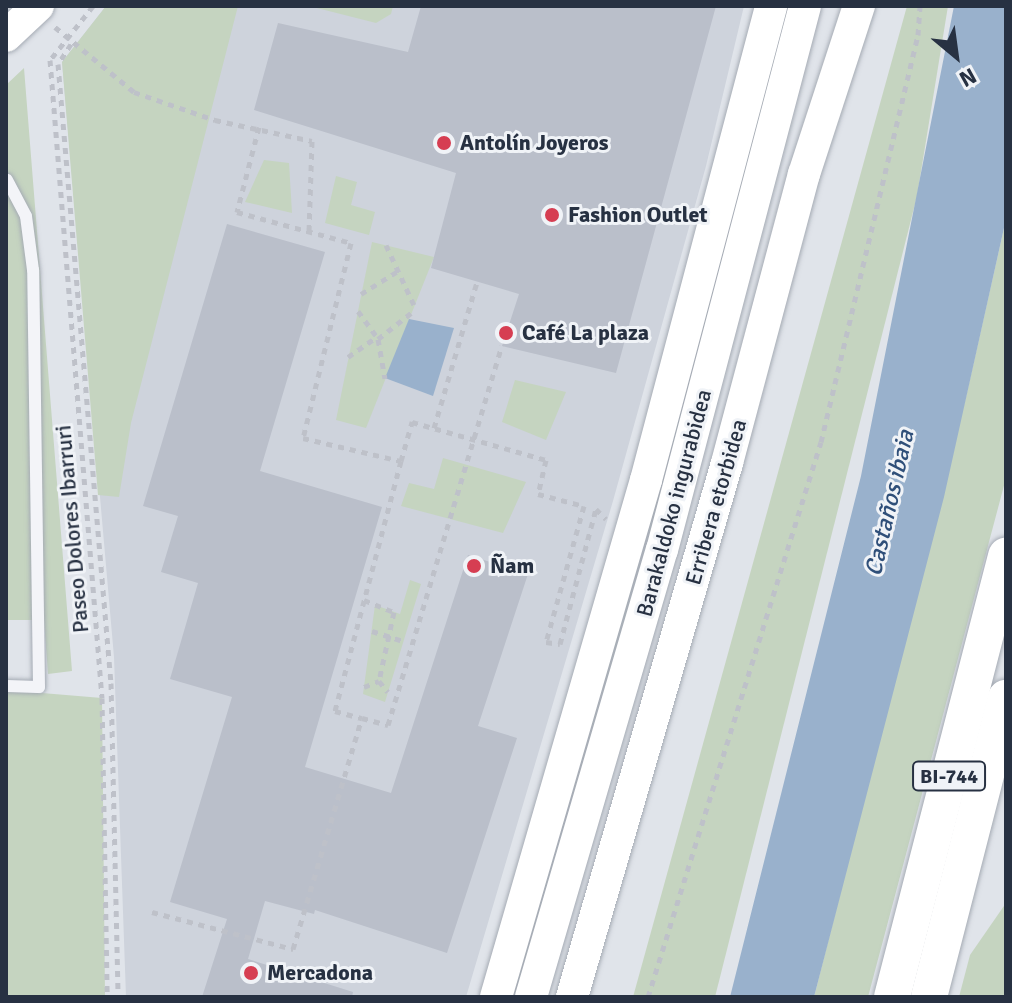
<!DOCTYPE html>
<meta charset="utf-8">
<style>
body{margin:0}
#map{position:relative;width:1012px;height:1003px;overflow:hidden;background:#e0e4ea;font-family:Signika,sans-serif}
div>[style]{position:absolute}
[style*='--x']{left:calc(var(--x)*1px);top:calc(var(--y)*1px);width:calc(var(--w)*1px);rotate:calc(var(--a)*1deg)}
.built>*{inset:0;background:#ced3dc}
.green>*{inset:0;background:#c5d4c0}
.water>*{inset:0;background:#99b1cc}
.building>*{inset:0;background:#babfca}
.path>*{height:5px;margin-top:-2.5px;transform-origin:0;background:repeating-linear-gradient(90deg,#bec1c9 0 6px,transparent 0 12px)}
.roads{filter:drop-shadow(0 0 2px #a5abb4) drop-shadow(0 0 2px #a5abb4)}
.lane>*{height:12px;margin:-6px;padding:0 6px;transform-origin:6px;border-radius:6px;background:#f3f4f8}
.secondary>*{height:32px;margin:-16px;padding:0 16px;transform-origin:16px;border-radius:16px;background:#fff}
.primary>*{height:36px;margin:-18px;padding:0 18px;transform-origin:18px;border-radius:18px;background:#fff}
.dots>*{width:22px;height:22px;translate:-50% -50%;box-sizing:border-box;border:4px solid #f0f3f7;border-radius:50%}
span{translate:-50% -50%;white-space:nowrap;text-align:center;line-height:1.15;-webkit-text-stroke:6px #f0f3f7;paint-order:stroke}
.shield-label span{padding:2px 6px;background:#f0f3f7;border:2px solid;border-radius:6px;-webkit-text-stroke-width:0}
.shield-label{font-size:20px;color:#273142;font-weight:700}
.poi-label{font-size:22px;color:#273142;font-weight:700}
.left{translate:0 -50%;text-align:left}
.street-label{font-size:22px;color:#273142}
.water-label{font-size:24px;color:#2f4f79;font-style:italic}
.frame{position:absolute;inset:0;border:8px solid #273142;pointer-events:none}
.north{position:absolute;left:916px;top:16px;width:80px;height:80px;-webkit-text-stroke:6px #f0f3f7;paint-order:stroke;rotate:151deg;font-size:22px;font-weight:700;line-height:32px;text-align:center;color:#273142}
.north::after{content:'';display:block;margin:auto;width:28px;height:36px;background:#273142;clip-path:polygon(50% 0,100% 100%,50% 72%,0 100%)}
</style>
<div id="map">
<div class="built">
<i style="clip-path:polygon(106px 6px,744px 6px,706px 166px,613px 501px,466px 997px,126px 997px,114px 657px,62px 62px)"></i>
</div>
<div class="green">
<i style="clip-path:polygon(106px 6px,238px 6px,131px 423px,119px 497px,98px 495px,62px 62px)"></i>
<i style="clip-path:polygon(309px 6px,393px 6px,391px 14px,376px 23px)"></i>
<i style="clip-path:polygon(907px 6px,948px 6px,917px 196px,715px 997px,633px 997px)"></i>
<i style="clip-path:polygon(24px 68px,72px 671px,48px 674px,44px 620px,6px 620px,6px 85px)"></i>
<i style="clip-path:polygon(264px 160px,289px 163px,292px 213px,245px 202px)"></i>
<i style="clip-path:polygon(336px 176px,357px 182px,351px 205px,375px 212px,369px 235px,325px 223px)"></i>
<i style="clip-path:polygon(1006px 219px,1006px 478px,868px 997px,814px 997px,966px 397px)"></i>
<i style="clip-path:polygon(372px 242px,434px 257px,366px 428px,336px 420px)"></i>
<i style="clip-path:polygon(515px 380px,566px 392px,546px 440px,502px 422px)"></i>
<i style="clip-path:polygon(443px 458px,526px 482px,503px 533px,401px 506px,409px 483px,434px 489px)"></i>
<i style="clip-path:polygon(410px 580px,421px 584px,385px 702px,363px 694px,375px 605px,400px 614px)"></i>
<i style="clip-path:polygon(6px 690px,102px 698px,105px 997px,6px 997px)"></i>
<i style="clip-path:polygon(1006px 903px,1006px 997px,959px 997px,970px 955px)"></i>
</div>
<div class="water">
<i style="clip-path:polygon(954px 6px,1006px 6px,1006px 219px,944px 497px,814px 997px,730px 997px,861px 476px)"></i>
<i style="clip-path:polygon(409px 319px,454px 328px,433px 396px,385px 378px)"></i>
</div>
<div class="building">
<i style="clip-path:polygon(421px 6px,716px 6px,616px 373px,502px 346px,519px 294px,431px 268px,456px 173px,254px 110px,278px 23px,408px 52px)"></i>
<i style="clip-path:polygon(227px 224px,325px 252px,260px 471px,382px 507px,305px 767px,391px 793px,468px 555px,528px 574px,478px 726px,517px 738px,447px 953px,315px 910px,314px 914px,265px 901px,248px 959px,353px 992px,352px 997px,202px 997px,227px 919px,170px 902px,232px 697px,170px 679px,198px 583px,161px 572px,178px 516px,143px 506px)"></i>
</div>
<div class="path">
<i style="--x:93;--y:6;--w:69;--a:128.5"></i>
<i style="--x:50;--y:60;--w:640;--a:85.34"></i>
<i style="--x:102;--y:698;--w:299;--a:89"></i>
<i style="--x:55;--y:27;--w:102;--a:39.4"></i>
<i style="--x:134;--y:92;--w:86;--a:19.1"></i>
<i style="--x:215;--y:120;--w:99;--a:12.2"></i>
<i style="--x:312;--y:141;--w:90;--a:91.9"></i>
<i style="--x:71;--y:44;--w:24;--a:123"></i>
<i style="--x:58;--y:64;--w:621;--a:85.11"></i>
<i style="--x:111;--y:683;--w:314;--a:88.7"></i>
<i style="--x:259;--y:127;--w:88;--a:104.5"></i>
<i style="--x:237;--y:212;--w:118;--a:15.2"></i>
<i style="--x:351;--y:243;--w:201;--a:103.8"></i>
<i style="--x:303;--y:438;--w:101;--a:13.2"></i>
<i style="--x:401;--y:461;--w:259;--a:104.8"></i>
<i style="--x:335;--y:711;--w:28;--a:15"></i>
<i style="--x:386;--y:245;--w:66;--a:65"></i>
<i style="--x:361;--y:294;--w:44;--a:-31.9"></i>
<i style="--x:358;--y:311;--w:34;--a:54"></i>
<i style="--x:378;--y:339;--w:42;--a:-38.2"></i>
<i style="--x:378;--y:339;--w:40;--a:80"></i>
<i style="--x:348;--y:357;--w:32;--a:-35"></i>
<i style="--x:434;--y:428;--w:152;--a:-73.6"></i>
<i style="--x:401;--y:461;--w:41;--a:-74.2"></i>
<i style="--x:412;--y:422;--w:139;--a:15.8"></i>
<i style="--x:546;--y:460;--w:35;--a:103"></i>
<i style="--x:538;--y:494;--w:48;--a:14.6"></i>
<i style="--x:584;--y:506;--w:141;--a:105.6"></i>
<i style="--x:546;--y:642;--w:14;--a:8"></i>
<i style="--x:560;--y:644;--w:140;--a:-75.1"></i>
<i style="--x:596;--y:509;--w:14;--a:45"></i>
<i style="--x:364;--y:600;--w:32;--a:22"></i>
<i style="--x:394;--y:612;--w:71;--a:102.3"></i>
<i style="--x:372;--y:631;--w:33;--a:18"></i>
<i style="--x:364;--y:687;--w:16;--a:-22"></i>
<i style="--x:379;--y:681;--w:14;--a:51"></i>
<i style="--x:152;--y:912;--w:146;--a:14.7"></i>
<i style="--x:293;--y:949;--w:241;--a:-73.4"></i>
<i style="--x:362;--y:718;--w:27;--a:15"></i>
<i style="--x:388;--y:725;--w:396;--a:-73.3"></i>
<i style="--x:648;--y:997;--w:581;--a:-72.69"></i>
<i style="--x:821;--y:442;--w:418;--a:-76.6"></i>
<i style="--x:918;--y:35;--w:29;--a:-86"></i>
</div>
<div class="roads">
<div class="lane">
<i style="--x:6;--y:686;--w:33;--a:2"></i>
<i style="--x:39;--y:687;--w:417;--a:-90.8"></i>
<i style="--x:33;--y:270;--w:54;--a:-97.4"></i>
<i style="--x:26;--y:216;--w:41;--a:-117.8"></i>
</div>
<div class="secondary">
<i style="--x:6;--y:36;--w:44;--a:-43.2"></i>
<i style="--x:496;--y:997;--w:538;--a:-73.82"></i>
<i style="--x:646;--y:480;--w:490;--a:-75.2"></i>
<i style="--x:531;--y:997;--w:466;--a:-73.7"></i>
<i style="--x:662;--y:550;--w:562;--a:-75.27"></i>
<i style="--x:572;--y:997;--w:556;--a:-73.81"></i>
<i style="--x:727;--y:463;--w:299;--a:-75.1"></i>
<i style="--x:804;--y:174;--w:177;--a:-71.9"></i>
</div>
<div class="primary">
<i style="--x:892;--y:997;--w:456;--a:-75.5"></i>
<i style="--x:929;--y:997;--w:309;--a:-75.6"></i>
</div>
</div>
<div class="dots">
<i style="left:444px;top:143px;background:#d63e52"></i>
<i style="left:552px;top:215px;background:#d63e52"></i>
<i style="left:506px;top:333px;background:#d63e52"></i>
<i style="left:474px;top:566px;background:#d63e52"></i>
<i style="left:251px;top:973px;background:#d63e52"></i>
</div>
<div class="shield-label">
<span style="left:949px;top:776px">BI-744</span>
</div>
<div class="poi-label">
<span class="left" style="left:460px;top:143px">Antolín Joyeros</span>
<span class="left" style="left:568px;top:215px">Fashion Outlet</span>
<span class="left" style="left:522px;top:333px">Café La plaza</span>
<span class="left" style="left:490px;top:566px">Ñam</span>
<span class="left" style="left:267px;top:973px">Mercadona</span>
</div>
<div class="street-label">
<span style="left:716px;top:502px;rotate:-74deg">Erribera etorbidea</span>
<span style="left:674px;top:503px;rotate:-75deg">Barakaldoko ingurabidea</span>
<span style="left:72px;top:529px;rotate:-95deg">Paseo Dolores Ibarruri</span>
</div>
<div class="water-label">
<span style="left:890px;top:503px;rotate:-77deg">Castaños ibaia</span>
</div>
<div class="frame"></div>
<div class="north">N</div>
</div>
